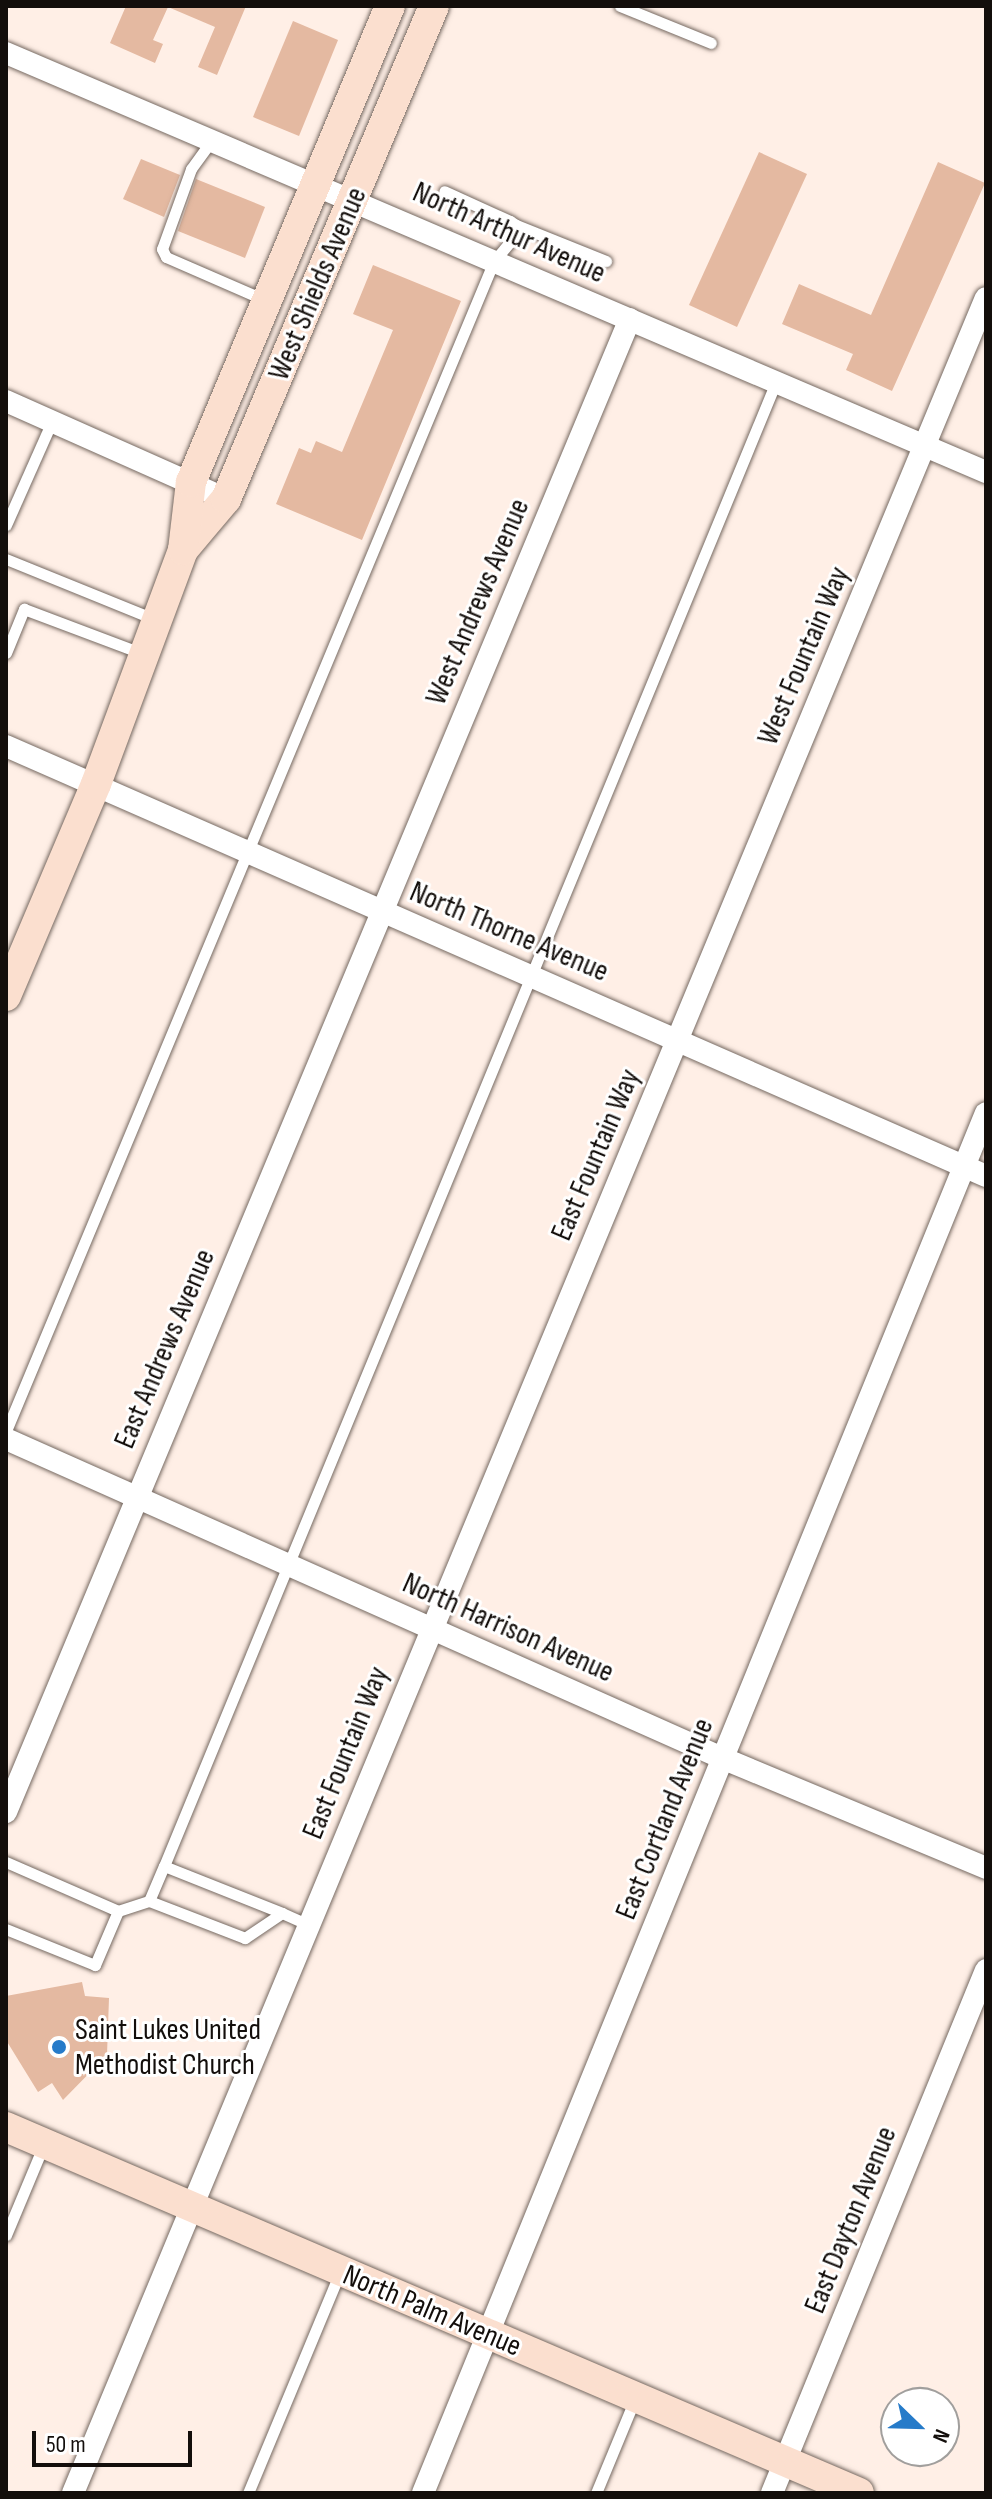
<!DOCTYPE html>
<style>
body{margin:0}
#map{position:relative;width:992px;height:2499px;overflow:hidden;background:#ffefe6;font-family:"Sofia Sans Condensed",sans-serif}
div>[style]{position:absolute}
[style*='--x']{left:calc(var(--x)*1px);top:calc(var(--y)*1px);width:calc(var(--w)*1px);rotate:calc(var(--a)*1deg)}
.building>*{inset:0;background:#e4b9a1}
.roads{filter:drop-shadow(0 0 2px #766961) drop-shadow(0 0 2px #766961)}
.service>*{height:11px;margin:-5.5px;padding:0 5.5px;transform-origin:5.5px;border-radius:5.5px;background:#fff}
.minor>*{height:22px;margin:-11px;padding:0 11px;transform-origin:11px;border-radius:11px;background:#fff}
.secondary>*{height:30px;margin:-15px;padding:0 15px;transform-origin:15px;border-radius:15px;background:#fbdfcf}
.dots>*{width:22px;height:22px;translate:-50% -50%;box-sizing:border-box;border:4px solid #fff;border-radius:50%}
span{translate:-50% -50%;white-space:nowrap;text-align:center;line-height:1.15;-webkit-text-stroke:6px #fff;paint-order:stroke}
.street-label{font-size:30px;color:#130e0b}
.poi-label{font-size:30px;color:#130e0b}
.left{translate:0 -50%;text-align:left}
.frame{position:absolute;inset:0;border:8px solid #130e0b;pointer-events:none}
.north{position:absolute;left:880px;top:2387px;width:80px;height:80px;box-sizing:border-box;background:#fff;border:2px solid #a19f9d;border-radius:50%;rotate:113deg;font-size:22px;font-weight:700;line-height:32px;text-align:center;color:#130e0b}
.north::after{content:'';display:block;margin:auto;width:28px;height:36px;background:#267bc9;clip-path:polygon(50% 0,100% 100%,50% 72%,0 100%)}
.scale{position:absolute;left:32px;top:2431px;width:160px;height:36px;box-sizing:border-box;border:4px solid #130e0b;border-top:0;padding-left:10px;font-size:24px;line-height:28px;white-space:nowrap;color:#130e0b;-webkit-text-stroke:6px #fff;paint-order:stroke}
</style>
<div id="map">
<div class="building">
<i style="clip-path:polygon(126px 6px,246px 6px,217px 75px,198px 67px,215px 27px,168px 7px,153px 40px,163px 44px,155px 63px,110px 43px)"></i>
<i style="clip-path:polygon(293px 21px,338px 40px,299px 136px,253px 117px)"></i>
<i style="clip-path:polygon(759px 152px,807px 174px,737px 327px,689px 305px)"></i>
<i style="clip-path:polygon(141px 159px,180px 175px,164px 217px,123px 199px)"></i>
<i style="clip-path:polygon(938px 162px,985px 183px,892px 391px,846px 370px,853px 354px,782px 324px,799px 284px,871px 315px)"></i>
<i style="clip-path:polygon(196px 179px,265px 207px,245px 258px,178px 231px)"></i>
<i style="clip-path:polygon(373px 265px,461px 301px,362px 540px,276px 504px,299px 448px,311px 453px,316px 441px,342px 452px,393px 330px,353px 314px)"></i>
<i style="clip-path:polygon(82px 1982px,85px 1996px,109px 1998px,107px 2055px,63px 2100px,52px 2083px,38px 2092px,6px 2040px,6px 1996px)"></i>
</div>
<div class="roads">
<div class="service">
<i style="--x:620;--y:6;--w:98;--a:22.1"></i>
<i style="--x:212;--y:140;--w:36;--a:126"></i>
<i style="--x:191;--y:169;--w:85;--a:109.9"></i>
<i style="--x:162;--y:249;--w:9;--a:63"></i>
<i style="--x:166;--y:257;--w:110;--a:23.5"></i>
<i style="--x:516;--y:225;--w:97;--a:21.8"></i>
<i style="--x:6;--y:525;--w:114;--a:-66.1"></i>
<i style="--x:6;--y:559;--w:160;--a:22.1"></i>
<i style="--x:6;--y:653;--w:48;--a:-67.8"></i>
<i style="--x:24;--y:609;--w:128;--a:20.6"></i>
<i style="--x:6;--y:1431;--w:1268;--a:-67.36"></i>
<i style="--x:494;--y:261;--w:30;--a:-50"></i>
<i style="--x:513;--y:238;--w:13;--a:-77"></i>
<i style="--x:516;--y:225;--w:7;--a:-146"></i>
<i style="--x:510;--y:221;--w:72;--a:-155.6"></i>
<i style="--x:6;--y:1862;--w:122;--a:23.6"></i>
<i style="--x:118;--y:1911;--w:59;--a:113.1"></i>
<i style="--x:95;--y:1965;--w:96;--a:-158"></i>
<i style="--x:164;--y:1866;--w:1605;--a:-67.59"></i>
<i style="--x:118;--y:1911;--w:33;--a:-18"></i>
<i style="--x:282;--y:1913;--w:45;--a:146"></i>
<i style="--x:245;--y:1938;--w:103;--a:-158.9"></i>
<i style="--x:149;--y:1901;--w:38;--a:-67"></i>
<i style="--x:164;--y:1866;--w:127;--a:21.7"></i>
<i style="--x:282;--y:1913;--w:30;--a:24"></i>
<i style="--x:6;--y:2235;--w:99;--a:-67.3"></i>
<i style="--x:248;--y:2493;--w:239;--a:-67.4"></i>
<i style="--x:596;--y:2493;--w:102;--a:-67.5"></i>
</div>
<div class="minor">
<i style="--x:6;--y:53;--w:1066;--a:23.15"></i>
<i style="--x:6;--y:401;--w:241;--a:24"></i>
<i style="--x:6;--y:746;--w:1070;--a:23.69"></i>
<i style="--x:6;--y:1439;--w:784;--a:24.01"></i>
<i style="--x:722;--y:1758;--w:286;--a:22.6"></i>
<i style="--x:6;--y:1812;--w:1618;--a:-67.32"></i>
<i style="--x:73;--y:2493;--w:2377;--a:-67.42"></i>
<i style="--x:423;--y:2493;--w:1490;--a:-67.81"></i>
<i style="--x:772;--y:2493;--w:565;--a:-67.75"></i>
</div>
<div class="secondary">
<i style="--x:183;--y:550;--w:67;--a:-49.9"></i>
<i style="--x:226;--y:499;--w:535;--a:-67.12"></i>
<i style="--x:6;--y:996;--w:230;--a:-67"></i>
<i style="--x:96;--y:784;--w:250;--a:-69.6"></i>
<i style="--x:183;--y:550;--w:68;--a:-83.3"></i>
<i style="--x:191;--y:482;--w:516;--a:-67.31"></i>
<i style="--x:6;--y:2127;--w:928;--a:23.22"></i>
</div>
</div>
<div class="dots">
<i style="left:59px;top:2047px;background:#267bc9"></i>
</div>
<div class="street-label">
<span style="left:509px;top:233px;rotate:24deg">North Arthur Avenue</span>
<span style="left:318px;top:284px;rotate:-67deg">West Shields Avenue</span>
<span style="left:478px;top:602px;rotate:-67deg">West Andrews Avenue</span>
<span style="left:804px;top:656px;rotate:-67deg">West Fountain Way</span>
<span style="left:509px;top:932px;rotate:23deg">North Thorne Avenue</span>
<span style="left:596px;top:1155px;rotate:-67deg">East Fountain Way</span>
<span style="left:165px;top:1349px;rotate:-67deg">East Andrews Avenue</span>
<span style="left:508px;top:1628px;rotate:24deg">North Harrison Avenue</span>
<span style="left:346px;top:1753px;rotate:-68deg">East Fountain Way</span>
<span style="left:665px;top:1819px;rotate:-68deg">East Cortland Avenue</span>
<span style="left:851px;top:2220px;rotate:-68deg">East Dayton Avenue</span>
<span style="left:432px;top:2311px;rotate:23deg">North Palm Avenue</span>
</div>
<div class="poi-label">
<span class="left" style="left:75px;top:2047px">Saint Lukes United<br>Methodist Church</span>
</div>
<div class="frame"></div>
<div class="north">N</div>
<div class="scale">50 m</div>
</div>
